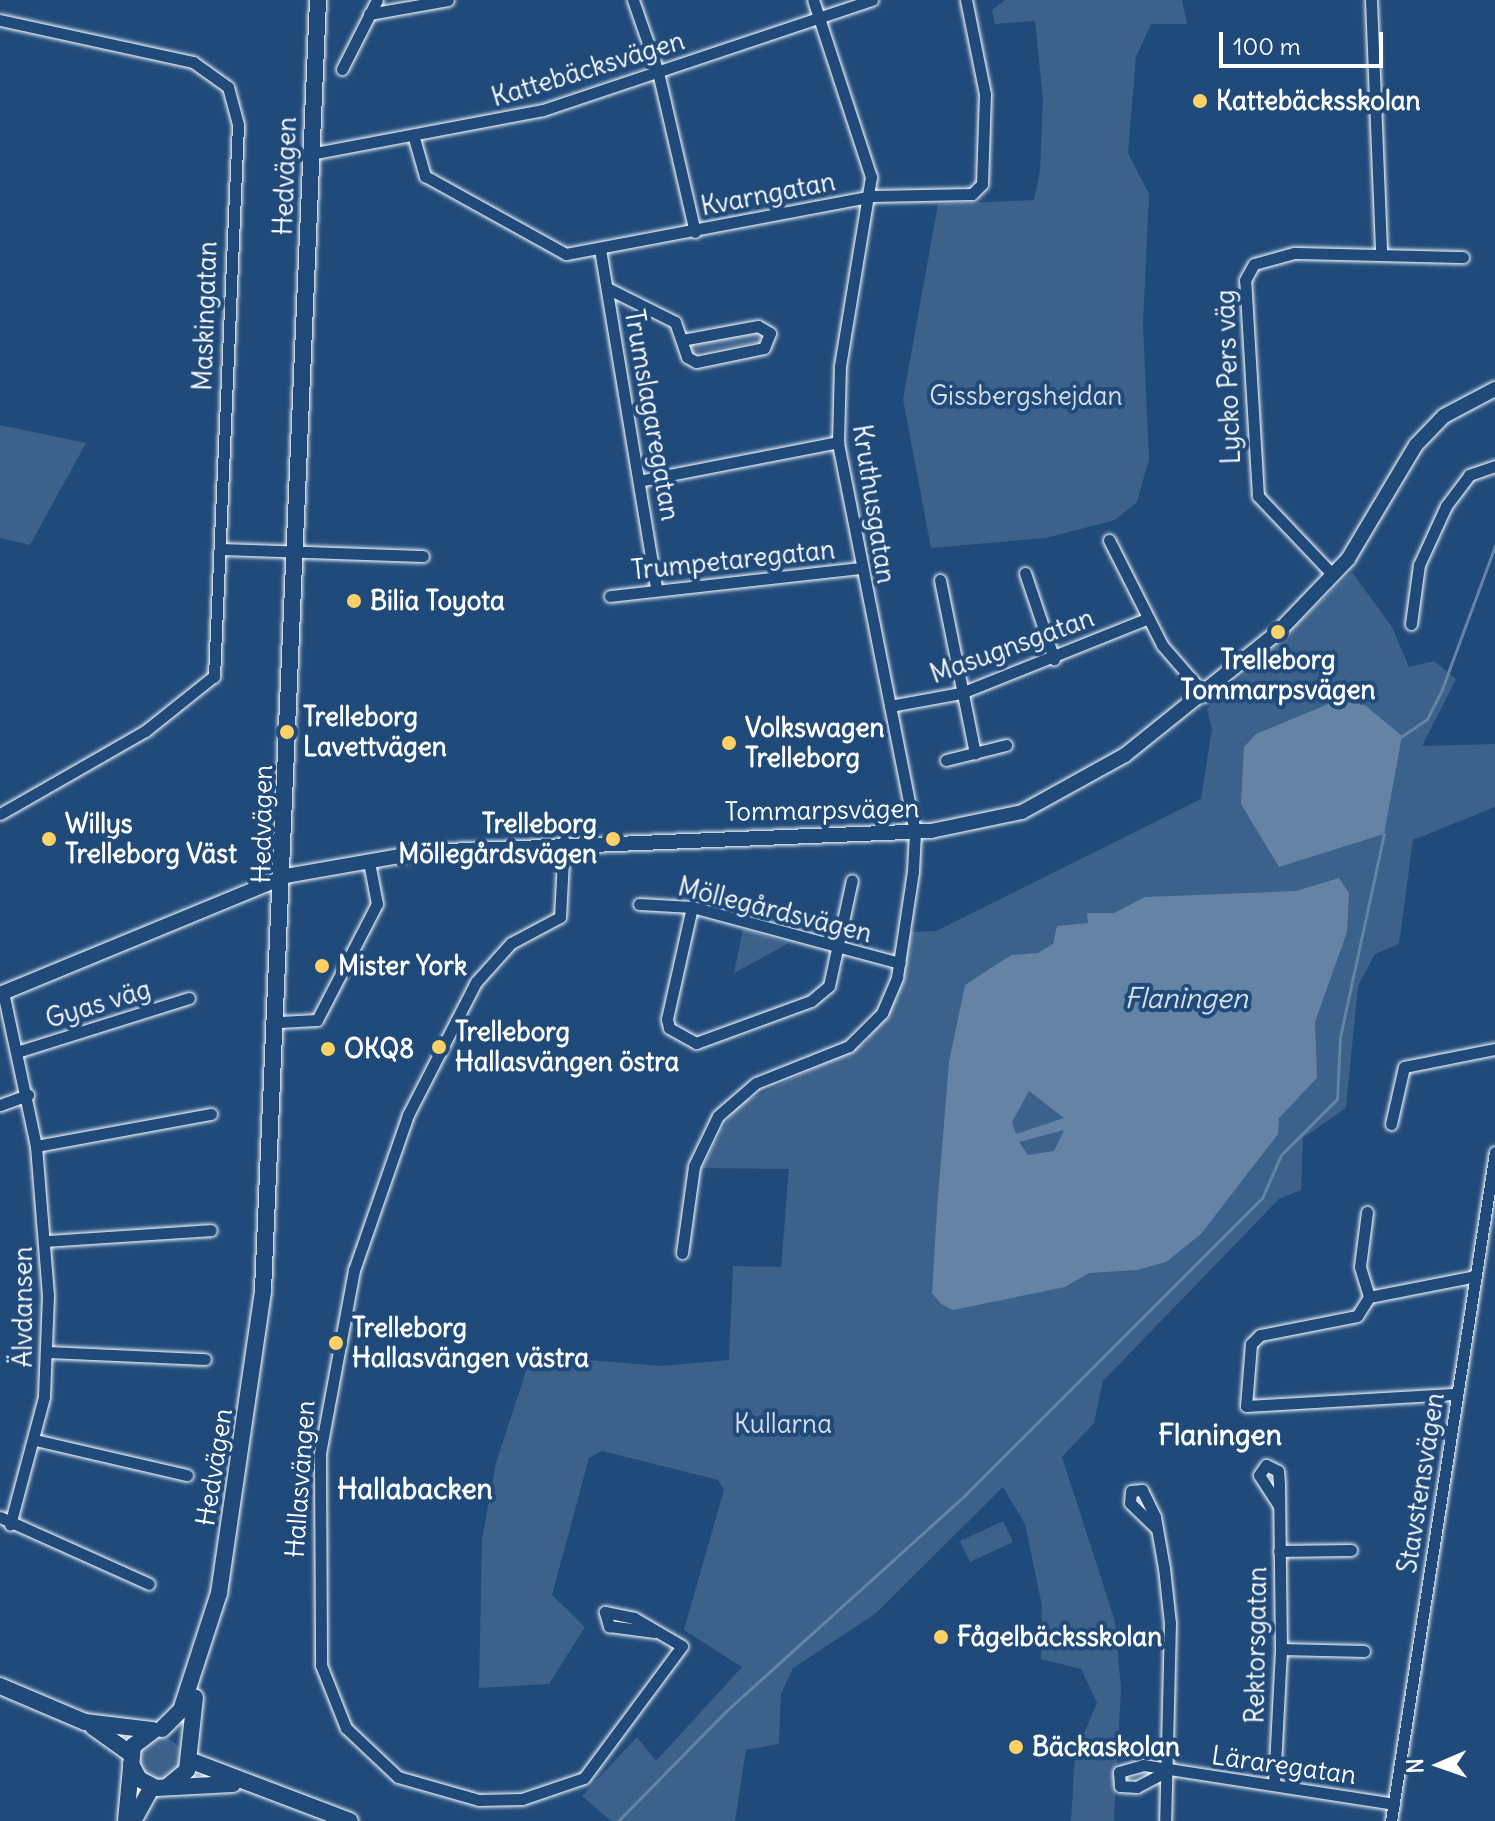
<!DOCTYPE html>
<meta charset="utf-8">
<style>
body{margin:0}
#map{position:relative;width:1495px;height:1821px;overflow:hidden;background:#1f4a7a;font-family:Delius,sans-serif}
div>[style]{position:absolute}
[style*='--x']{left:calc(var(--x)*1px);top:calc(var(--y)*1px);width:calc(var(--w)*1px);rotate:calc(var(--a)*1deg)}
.green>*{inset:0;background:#3c618b}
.round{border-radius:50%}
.water>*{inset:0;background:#6583a4}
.stream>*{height:3px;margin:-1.5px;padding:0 1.5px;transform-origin:1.5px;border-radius:1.5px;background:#6583a4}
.roads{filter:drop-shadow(0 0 2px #fff) drop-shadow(0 0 2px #fff)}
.minor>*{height:11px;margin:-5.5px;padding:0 5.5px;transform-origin:5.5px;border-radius:5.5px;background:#1f4a7a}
.tertiary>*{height:14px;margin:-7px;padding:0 7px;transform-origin:7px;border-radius:7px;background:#1f4a7a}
.secondary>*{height:16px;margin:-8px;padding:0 8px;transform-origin:8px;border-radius:8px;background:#1f4a7a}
.dots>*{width:22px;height:22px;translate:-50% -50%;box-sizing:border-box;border:4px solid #1f4a7a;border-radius:50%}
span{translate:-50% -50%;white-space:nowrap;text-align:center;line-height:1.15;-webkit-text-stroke:8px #1f4a7a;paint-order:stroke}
.street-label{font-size:26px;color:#fff}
.poi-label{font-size:26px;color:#fff;font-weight:700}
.left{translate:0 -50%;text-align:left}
.right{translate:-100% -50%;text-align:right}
.park-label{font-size:26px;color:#d8dfe8}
.water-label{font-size:28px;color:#d8e0e8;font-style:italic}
.neighbourhood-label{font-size:28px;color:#fff;font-weight:700}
.north{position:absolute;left:1399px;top:1725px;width:80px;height:80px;-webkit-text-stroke:6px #1f4a7a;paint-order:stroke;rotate:268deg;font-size:22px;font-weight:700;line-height:32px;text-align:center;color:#fff}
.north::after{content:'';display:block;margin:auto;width:28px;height:36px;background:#fff;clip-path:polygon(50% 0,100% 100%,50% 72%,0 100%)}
.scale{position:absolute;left:1219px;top:32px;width:164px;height:36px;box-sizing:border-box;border:4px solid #fff;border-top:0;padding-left:10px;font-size:24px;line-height:28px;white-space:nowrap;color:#fff;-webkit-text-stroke:6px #1f4a7a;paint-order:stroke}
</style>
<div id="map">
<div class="green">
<i style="clip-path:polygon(1005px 0,1182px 0,1187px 24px,1151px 24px,1136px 57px,1128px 153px,1149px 194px,1143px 325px,1149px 459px,1137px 502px,1115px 520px,1046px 538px,931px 548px,903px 399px,938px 204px,1034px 200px,1040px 171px,1043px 100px,1035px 21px,995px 24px,992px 10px)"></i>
<i style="clip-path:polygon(759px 330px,760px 342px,690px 353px,692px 343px)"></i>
<i style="clip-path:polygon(0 425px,86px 443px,30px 545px,0 538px)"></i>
<i style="clip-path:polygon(1352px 572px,1392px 627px,1409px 667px,1434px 661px,1456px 679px,1422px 746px,1495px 744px,1495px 807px,1413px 840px,1399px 944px,1375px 954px,1358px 986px,1346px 1108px,1303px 1138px,1301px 1190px,1279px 1199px,1103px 1381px,1094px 1423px,1062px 1457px,1115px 1621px,1121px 1689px,1114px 1821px,1071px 1821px,1075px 1754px,1097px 1703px,1081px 1669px,1041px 1659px,1042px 1606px,1025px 1524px,1003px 1487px,875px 1614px,793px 1668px,781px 1694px,779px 1744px,746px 1750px,735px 1821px,611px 1821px,582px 1796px,637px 1737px,656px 1761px,742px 1667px,684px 1630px,724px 1490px,718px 1480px,602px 1451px,589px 1458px,552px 1595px,585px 1627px,549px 1684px,479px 1688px,482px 1540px,496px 1463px,527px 1368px,576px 1359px,662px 1366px,729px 1360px,733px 1266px,781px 1267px,789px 1169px,702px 1168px,735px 1106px,865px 1044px,897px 998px,911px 932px,936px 931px,1201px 799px,1212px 729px,1207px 709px)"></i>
<i style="clip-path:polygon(743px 929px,788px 943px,789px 943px,734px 973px)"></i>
<i style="clip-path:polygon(1003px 1521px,1013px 1542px,970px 1562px,960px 1541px)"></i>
<i class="round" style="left:138px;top:1737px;width:44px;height:44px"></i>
</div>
<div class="water">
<i style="clip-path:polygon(1340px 699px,1366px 706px,1402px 736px,1384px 834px,1279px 867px,1241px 804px,1244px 747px,1256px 734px)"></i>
<i style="clip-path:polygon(evenodd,1339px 878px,1349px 893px,1347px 932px,1315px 1022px,1317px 1078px,1279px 1118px,1278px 1134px,1201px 1234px,1166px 1262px,1137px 1270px,1089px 1273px,1065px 1287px,953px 1310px,941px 1304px,932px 1293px,937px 1209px,949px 1062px,965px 985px,1011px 955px,1038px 953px,1053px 944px,1057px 926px,1088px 923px,1087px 913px,1114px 913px,1145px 897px,1296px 891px,1339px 878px,1029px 1091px,1064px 1118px,1016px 1134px,1012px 1122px,1029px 1091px,1339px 878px,1064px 1130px,1054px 1151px,1028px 1155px,1019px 1142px,1064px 1130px)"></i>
</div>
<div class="stream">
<i style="--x:1402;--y:736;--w:30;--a:-34"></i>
<i style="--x:1427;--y:719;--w:34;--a:-63"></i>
<i style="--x:1442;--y:689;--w:153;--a:-69.7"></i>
<i style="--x:618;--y:1821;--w:153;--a:-45.5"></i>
<i style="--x:725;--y:1712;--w:324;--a:-42.1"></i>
<i style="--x:965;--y:1495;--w:420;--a:-45"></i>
<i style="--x:1262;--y:1198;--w:47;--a:-66.2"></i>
<i style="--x:1281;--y:1155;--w:79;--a:-45"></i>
<i style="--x:1337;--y:1099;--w:62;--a:-87.2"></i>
<i style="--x:1340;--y:1037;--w:208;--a:-77.8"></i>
</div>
<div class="roads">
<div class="minor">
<i style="--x:633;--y:0;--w:76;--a:70.9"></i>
<i style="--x:658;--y:72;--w:164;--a:77"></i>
<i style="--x:1371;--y:0;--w:254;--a:87.7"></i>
<i style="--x:369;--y:14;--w:80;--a:-10"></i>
<i style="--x:0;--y:20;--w:198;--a:12.3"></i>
<i style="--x:193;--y:62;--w:43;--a:35.5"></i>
<i style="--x:228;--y:87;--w:39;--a:75"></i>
<i style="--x:238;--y:125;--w:552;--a:92.49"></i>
<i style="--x:214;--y:676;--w:88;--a:141.4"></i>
<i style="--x:145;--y:731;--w:167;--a:150.2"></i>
<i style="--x:342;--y:69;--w:77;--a:-63.1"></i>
<i style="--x:414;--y:138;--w:40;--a:74"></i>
<i style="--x:425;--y:176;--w:161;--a:29"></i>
<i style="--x:566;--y:254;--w:311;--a:-10.7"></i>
<i style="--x:872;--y:196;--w:100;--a:-1.1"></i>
<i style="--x:972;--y:194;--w:14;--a:-45"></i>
<i style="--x:982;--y:184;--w:90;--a:-88.1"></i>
<i style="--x:985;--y:94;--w:96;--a:-101.4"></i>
<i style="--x:310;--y:154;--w:237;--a:-10.7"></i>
<i style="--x:543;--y:110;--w:347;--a:-18.5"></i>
<i style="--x:600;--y:249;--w:345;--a:80.6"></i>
<i style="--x:607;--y:288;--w:76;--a:26.6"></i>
<i style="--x:675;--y:322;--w:37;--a:71"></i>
<i style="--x:687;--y:357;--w:10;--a:29"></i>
<i style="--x:696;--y:362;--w:69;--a:-11.6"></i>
<i style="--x:764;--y:348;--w:16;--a:-68"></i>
<i style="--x:770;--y:333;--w:14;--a:-150"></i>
<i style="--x:758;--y:326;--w:77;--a:169.6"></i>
<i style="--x:643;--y:480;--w:199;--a:-11"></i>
<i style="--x:1109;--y:540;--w:118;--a:63.2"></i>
<i style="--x:1162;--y:645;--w:67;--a:49.2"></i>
<i style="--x:220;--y:549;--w:203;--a:2"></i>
<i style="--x:1025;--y:573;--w:91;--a:71.4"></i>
<i style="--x:1333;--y:575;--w:109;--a:-133.5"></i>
<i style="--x:1258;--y:496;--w:216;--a:-93.4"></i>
<i style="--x:1245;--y:280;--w:18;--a:-61"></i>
<i style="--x:1254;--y:264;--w:41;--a:-15.4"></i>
<i style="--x:1294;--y:253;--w:169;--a:1.4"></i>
<i style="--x:940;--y:580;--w:177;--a:78.6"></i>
<i style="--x:610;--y:596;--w:253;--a:-6.4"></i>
<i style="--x:1411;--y:624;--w:60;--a:-82.3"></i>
<i style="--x:1419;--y:565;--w:65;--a:-65.4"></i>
<i style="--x:1446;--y:506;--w:39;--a:-53"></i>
<i style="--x:1469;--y:475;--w:28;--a:-19"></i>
<i style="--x:890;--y:706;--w:72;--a:-10.4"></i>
<i style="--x:961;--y:693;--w:199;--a:-21.8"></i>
<i style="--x:946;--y:760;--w:62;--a:-14"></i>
<i style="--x:564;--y:841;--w:76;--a:93"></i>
<i style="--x:560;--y:917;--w:55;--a:152"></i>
<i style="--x:511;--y:943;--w:52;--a:131.9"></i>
<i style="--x:476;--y:982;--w:149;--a:117.1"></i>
<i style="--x:408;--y:1115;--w:164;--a:109.2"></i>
<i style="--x:354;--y:1270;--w:187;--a:100.5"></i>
<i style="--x:320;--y:1454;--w:211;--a:89.7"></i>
<i style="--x:321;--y:1665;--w:68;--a:68.4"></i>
<i style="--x:346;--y:1728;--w:71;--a:43.3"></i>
<i style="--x:398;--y:1777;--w:84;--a:15.9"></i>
<i style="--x:479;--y:1800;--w:43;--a:-1.3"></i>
<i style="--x:522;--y:1799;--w:65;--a:-18.7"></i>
<i style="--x:584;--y:1778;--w:164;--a:-53.4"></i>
<i style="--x:682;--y:1646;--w:56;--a:-149.7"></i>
<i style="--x:634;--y:1618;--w:30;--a:-168"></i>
<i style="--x:605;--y:1612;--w:15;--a:74"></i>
<i style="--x:609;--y:1626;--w:46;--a:7.4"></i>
<i style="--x:639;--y:904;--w:53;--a:3.2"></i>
<i style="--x:692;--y:907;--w:215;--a:15.1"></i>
<i style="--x:692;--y:907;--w:115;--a:102.6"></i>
<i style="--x:667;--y:1019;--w:9;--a:77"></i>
<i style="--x:669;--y:1028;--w:31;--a:29"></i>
<i style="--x:696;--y:1043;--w:122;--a:-20.1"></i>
<i style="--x:811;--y:1001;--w:23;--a:-40"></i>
<i style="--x:829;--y:986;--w:108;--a:-77.8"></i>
<i style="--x:3;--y:992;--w:157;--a:77.9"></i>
<i style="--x:36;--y:1146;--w:150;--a:85.4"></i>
<i style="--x:48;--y:1296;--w:101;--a:92.3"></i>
<i style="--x:44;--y:1397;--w:132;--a:104.9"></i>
<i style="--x:279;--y:1022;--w:38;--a:-3"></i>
<i style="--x:317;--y:1020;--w:131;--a:-62.7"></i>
<i style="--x:377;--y:904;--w:43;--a:-100.8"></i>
<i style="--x:20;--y:1051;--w:177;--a:-17.4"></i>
<i style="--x:0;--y:1105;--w:30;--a:-20"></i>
<i style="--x:1391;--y:1124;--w:58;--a:-77.2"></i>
<i style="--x:1404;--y:1067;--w:93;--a:-11.2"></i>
<i style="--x:36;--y:1146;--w:178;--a:-10.4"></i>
<i style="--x:1367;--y:1212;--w:55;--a:97.3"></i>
<i style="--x:1360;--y:1267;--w:31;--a:73"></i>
<i style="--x:1369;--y:1297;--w:22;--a:122"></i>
<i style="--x:1357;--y:1316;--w:99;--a:168.9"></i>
<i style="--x:1260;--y:1335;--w:13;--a:135"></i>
<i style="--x:1251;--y:1344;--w:62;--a:94.6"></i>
<i style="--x:1246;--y:1406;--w:211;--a:-3.3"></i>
<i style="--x:46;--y:1241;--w:165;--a:-3.8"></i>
<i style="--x:682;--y:1253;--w:88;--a:-82.1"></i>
<i style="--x:694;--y:1166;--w:55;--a:-64.4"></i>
<i style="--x:718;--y:1116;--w:50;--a:-41"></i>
<i style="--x:756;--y:1083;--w:100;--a:-21.7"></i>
<i style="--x:849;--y:1046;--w:47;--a:-45"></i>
<i style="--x:882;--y:1013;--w:39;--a:-67"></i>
<i style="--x:897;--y:977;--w:107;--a:-81.4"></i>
<i style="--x:913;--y:871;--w:39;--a:-87"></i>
<i style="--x:915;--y:832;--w:398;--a:-101.2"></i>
<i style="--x:838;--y:442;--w:76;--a:-88.5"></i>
<i style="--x:840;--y:366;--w:192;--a:-80.7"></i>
<i style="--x:871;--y:177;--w:186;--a:-108.1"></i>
<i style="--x:1369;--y:1297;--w:109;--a:-11.1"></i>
<i style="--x:48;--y:1352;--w:157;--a:2.6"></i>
<i style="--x:35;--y:1440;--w:156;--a:13"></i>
<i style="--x:0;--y:1517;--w:163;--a:24.2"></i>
<i style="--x:1157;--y:1529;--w:37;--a:-136"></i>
<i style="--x:1130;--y:1503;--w:12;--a:-85"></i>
<i style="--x:1131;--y:1491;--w:11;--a:-5"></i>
<i style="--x:1142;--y:1490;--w:30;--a:64"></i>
<i style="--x:1155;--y:1517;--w:52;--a:80"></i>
<i style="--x:1164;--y:1568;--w:55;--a:83.8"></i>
<i style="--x:1170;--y:1623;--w:198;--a:91.4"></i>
<i style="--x:1279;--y:1551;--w:72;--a:-0.8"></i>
<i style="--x:1281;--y:1649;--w:83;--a:1.4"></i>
<i style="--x:1167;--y:1771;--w:34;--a:152"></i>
<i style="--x:1137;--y:1787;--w:17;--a:-177"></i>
<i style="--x:1120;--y:1786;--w:14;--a:-94"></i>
<i style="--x:1119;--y:1772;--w:25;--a:-16"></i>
<i style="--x:1143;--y:1765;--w:254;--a:8.8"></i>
<i style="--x:1274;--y:1784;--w:135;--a:-87"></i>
<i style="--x:1281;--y:1649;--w:165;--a:-90.7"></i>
<i style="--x:1279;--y:1484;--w:13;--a:-94"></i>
<i style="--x:1278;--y:1471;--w:13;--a:-153"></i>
<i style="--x:1266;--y:1465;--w:12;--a:125"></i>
<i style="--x:1259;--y:1475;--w:37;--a:57"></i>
<i style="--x:1391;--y:1821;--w:677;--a:-81.16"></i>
</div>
<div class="tertiary">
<i style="--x:0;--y:994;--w:309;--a:-22.4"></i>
<i style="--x:286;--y:876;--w:138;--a:-10"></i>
<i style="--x:422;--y:852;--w:509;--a:-2.36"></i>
<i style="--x:931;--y:831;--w:93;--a:-11.8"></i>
<i style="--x:1022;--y:812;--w:118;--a:-29"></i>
<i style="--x:1125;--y:755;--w:196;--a:-38.8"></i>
<i style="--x:1278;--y:632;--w:101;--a:-46.2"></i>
<i style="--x:1348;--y:559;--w:133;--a:-59.2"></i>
<i style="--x:1416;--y:445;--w:40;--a:-46"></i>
<i style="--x:1444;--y:416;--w:58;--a:-27.9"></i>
</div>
<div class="secondary">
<i style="--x:0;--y:1686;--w:92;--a:23"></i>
<i style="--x:85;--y:1722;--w:67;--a:6.8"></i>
<i style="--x:93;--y:1727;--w:47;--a:35.4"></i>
<i style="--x:162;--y:1729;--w:27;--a:-45"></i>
<i style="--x:181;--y:1710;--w:123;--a:-72"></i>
<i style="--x:219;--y:1593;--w:305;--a:-81.7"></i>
<i style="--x:263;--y:1291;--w:1292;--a:-87.56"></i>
<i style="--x:189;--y:1760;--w:172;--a:20.8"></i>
<i style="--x:131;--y:1764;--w:17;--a:62"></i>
<i style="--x:139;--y:1779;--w:19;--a:28"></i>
<i style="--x:156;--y:1788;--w:77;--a:-3"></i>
<i style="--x:167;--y:1787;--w:26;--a:-40"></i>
<i style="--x:187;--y:1770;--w:73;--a:-83.7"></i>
<i style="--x:126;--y:1821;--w:75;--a:-84.7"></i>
<i style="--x:133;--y:1746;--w:26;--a:-37"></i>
<i style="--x:133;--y:1821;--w:39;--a:-61"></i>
</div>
</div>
<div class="dots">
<i style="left:1200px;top:101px;background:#ffd166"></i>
<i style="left:354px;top:601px;background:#ffd166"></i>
<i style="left:1278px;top:632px;background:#ffd166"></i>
<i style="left:287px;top:732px;background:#ffd166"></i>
<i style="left:729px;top:743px;background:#ffd166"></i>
<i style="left:49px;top:839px;background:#ffd166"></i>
<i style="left:613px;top:839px;background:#ffd166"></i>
<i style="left:322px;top:966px;background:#ffd166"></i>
<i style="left:439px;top:1047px;background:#ffd166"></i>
<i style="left:328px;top:1049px;background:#ffd166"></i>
<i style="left:336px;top:1343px;background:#ffd166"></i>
<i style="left:941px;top:1637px;background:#ffd166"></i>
<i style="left:1016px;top:1747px;background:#ffd166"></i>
</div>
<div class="street-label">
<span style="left:588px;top:69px;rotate:-17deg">Kattebäcksvägen</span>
<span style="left:285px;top:176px;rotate:-88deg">Hedvägen</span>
<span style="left:768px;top:194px;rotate:-11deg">Kvarngatan</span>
<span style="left:205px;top:316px;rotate:-88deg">Maskingatan</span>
<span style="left:1228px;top:377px;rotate:-92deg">Lycko Pers väg</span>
<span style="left:652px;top:415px;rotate:80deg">Trumslagaregatan</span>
<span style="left:874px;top:504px;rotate:81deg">Kruthusgatan</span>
<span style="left:733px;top:560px;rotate:-6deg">Trumpetaregatan</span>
<span style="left:1012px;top:646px;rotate:-20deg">Masugnsgatan</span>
<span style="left:822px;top:810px;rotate:-1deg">Tommarpsvägen</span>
<span style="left:262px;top:824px;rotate:-89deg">Hedvägen</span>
<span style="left:775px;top:910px;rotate:14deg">Möllegårdsvägen</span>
<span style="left:98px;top:1004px;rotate:-17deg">Gyas väg</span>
<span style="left:23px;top:1307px;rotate:-90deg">Älvdansen</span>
<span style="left:214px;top:1467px;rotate:-81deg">Hedvägen</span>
<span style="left:300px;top:1479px;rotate:-86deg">Hallasvängen</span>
<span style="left:1421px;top:1483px;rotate:-81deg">Stavstensvägen</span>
<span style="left:1256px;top:1645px;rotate:-89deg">Rektorsgatan</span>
<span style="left:1284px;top:1765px;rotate:8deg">Läraregatan</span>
</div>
<div class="poi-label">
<span class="left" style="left:1216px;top:101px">Kattebäcksskolan</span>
<span class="left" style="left:370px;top:601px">Bilia Toyota</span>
<span style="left:1278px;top:675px">Trelleborg<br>Tommarpsvägen</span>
<span class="left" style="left:303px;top:732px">Trelleborg<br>Lavettvägen</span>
<span class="left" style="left:745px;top:743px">Volkswagen<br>Trelleborg</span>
<span class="left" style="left:65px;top:839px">Willys<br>Trelleborg Väst</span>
<span class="right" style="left:597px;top:839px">Trelleborg<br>Möllegårdsvägen</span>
<span class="left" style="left:338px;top:966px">Mister York</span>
<span class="left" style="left:455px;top:1047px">Trelleborg<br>Hallasvängen östra</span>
<span class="left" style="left:344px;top:1049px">OKQ8</span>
<span class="left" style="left:352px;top:1343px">Trelleborg<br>Hallasvängen västra</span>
<span class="left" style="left:957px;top:1637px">Fågelbäcksskolan</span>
<span class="left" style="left:1032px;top:1747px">Bäckaskolan</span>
</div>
<div class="park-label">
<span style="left:1026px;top:396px">Gissbergshejdan</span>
<span style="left:783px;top:1424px">Kullarna</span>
</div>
<div class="water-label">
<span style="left:1186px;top:998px">Flaningen</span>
</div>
<div class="neighbourhood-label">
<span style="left:1220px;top:1435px">Flaningen</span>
<span style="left:415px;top:1489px">Hallabacken</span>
</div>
<div class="north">N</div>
<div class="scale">100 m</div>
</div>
